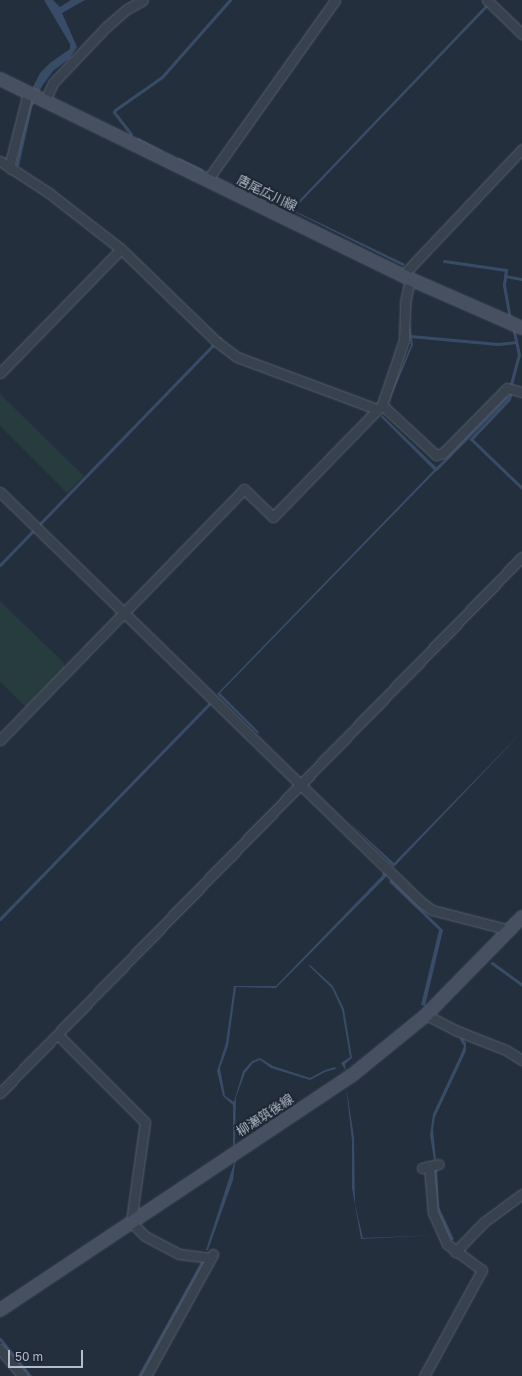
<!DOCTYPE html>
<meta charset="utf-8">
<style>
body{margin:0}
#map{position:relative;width:522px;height:1376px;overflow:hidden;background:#242f3e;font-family:"Golos Text","Noto Sans JP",sans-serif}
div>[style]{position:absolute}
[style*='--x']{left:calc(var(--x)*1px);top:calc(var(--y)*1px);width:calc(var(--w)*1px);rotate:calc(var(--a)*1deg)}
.green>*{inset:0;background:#263c3f}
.water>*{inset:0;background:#394c67}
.stream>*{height:3px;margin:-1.5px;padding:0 1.5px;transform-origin:1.5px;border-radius:1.5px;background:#394c67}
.roads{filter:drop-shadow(0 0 1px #565f6c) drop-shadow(0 0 1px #565f6c)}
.minor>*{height:9px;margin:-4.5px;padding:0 4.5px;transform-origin:4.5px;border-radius:4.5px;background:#38414e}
.secondary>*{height:12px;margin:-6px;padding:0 6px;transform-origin:6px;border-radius:6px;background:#465061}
span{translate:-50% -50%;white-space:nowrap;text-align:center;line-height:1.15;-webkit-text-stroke:4px #1d2633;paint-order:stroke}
.street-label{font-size:13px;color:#b4bcc9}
.scale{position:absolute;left:8px;top:1350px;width:75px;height:18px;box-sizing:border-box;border:2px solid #b4bcc9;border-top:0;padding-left:5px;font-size:12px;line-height:14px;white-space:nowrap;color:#b4bcc9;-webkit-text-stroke:3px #1d2633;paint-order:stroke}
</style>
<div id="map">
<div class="green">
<i style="clip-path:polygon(0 394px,84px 476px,67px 493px,0 426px)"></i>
<i style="clip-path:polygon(0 601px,64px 663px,64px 669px,27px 708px,0 682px)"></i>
</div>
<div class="water">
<i style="clip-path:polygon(44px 0,53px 0,60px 7px,71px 0,85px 0,62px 13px,77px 47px,70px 58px,53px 71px,42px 86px,32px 108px,19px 166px,16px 165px,33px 87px,40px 73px,50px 63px,70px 49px,70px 44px)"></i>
<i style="clip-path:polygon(486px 5px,488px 7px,295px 208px,297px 212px,405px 264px,403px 266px,293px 211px,292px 208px)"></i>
<i style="clip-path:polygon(412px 290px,409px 316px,413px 345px,388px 404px,387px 402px,411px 345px,407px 316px)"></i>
<i style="clip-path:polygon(382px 415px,438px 469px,220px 693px,259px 732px,258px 734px,217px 694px,434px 470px,381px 417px)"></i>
<i style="clip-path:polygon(522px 732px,394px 867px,349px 822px,394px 863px)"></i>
<i style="clip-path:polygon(383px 872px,387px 875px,385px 878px,276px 988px,236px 987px,228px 1046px,220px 1068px,225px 1096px,234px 1102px,243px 1071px,252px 1061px,260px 1058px,273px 1066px,310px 1078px,325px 1070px,335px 1067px,336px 1069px,325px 1072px,310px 1080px,271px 1068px,260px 1060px,253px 1063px,245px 1073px,236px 1097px,235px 1145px,233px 1146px,233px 1105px,223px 1096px,217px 1071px,226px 1043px,234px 986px,276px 986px,382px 876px)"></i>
<i style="clip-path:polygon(391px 879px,443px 930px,425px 1006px,421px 1005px,439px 930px,389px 882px)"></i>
<i style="clip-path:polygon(310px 965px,333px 986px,344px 1009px,352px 1058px,345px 1064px,346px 1071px,341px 1063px,350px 1057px,342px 1010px,332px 988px,309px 966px)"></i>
<i style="clip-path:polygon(462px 1037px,466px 1043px,466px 1051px,435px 1117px,433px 1130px,436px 1159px,434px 1160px,430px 1135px,433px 1114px,462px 1052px,464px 1046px,460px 1040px)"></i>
<i style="clip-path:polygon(346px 1086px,354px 1137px,355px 1204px,363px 1238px,438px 1235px,361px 1239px,352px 1188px,352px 1141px)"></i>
<i style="clip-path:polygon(236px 1157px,233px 1180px,208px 1250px,206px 1250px)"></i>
<i style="clip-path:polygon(434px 1169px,437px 1169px,439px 1207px,454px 1239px,451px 1241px,437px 1211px)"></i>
</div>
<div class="stream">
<i style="--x:131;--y:134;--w:28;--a:-128"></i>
<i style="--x:114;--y:112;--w:2;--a:-63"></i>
<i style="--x:115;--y:110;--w:57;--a:-35.1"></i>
<i style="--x:162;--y:77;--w:103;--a:-48.6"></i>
<i style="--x:138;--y:139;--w:26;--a:28"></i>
<i style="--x:179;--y:159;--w:25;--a:26"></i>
<i style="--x:444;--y:261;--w:63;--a:8.3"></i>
<i style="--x:506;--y:270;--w:15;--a:98"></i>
<i style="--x:504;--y:285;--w:34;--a:80"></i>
<i style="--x:505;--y:276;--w:17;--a:10"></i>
<i style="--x:410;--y:336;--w:88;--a:5.2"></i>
<i style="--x:498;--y:344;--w:18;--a:-6"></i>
<i style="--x:511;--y:384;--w:30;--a:-75"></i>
<i style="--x:519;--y:355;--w:25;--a:-102"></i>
<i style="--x:510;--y:395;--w:4;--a:104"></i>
<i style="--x:509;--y:399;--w:55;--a:133.5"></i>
<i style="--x:471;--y:439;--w:71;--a:43.9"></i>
<i style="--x:436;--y:469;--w:101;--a:-45.4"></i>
<i style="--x:0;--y:565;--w:316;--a:-45.9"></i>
<i style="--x:0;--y:919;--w:301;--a:-45.8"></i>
<i style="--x:492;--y:963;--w:37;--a:36"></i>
<i style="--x:0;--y:1339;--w:48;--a:51"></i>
<i style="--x:139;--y:1376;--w:130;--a:-61.1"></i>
</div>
<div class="roads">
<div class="minor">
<i style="--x:487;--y:0;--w:49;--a:44.2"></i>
<i style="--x:45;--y:101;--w:20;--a:-66"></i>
<i style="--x:53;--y:83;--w:77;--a:-46.6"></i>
<i style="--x:106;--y:27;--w:28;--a:-41"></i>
<i style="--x:127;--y:9;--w:18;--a:-29"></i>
<i style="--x:0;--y:161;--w:59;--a:33.1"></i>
<i style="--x:49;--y:193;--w:91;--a:37.9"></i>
<i style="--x:121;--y:249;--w:134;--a:44.1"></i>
<i style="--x:217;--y:342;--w:25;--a:37"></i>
<i style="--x:237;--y:357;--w:149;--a:20.4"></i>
<i style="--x:11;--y:169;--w:6;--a:-99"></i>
<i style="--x:10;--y:163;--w:72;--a:-75.6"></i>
<i style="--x:208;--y:179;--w:219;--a:-54.6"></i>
<i style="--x:403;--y:275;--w:173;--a:-46.6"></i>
<i style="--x:0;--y:373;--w:173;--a:-45.7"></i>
<i style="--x:382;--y:405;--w:74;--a:42.8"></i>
<i style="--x:436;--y:455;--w:7;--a:-16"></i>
<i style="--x:443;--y:453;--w:91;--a:-45.4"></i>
<i style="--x:507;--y:388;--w:16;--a:15"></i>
<i style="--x:0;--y:492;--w:588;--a:44.24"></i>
<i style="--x:421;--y:902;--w:14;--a:36"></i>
<i style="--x:432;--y:910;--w:81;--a:14.4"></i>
<i style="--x:0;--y:740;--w:350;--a:-45.8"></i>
<i style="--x:244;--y:489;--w:40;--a:44"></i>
<i style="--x:273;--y:517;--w:156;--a:-45.8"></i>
<i style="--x:382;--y:405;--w:69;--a:-71.3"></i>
<i style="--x:404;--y:340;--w:37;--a:-88"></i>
<i style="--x:405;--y:303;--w:25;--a:-78"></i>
<i style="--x:426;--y:1015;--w:33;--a:27"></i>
<i style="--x:455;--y:1030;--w:55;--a:21.4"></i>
<i style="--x:506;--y:1050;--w:19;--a:32"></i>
<i style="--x:58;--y:1035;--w:123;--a:45"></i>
<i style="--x:145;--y:1122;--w:101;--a:98"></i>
<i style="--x:131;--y:1222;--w:20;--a:45"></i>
<i style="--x:145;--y:1236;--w:38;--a:28"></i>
<i style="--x:179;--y:1254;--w:32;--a:7"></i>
<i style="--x:0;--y:1093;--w:748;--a:-45.76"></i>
<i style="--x:422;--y:1168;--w:17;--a:-13"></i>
<i style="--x:455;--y:1252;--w:42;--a:-46"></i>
<i style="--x:484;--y:1222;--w:47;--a:-36.4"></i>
<i style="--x:0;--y:1349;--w:35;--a:50"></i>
<i style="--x:146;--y:1376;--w:139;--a:-61.2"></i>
<i style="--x:424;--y:1376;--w:121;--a:-61.3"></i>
<i style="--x:482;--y:1270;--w:44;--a:-143.4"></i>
<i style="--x:447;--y:1244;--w:34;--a:-114"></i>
<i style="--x:433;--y:1213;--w:47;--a:-94.9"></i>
</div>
<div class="secondary">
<i style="--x:0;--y:79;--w:456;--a:26"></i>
<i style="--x:410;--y:279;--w:122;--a:23.6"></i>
<i style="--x:0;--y:1310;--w:422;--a:-33.7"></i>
<i style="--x:351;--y:1076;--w:97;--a:-39.1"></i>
<i style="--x:426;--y:1015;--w:137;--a:-45.6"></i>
</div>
</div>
<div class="street-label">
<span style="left:267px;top:193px;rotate:26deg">唐尾広川線</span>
<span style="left:265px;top:1115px;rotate:-33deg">柳瀬筑後線</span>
</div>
<div class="scale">50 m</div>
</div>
